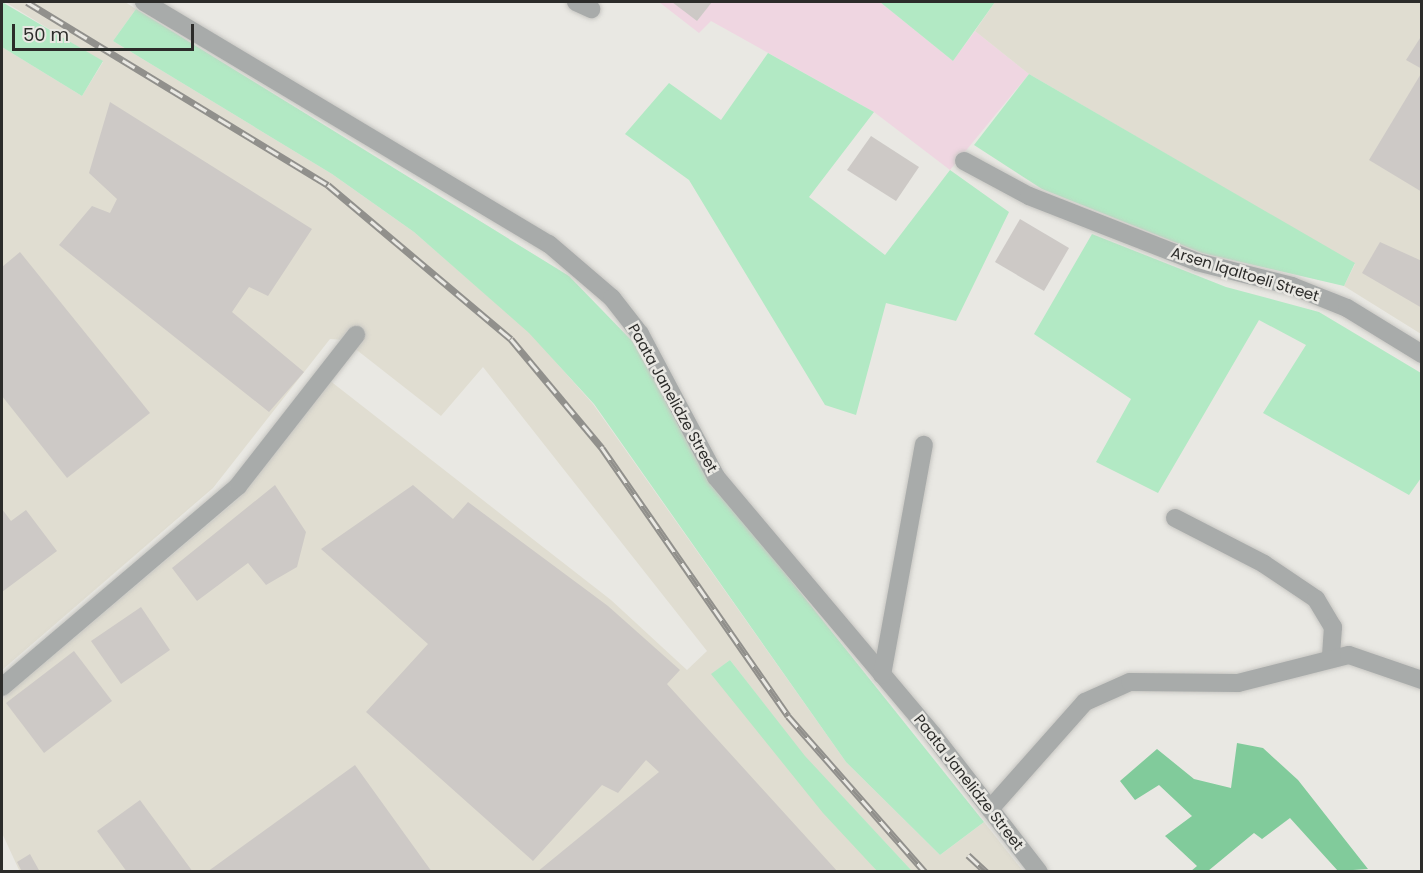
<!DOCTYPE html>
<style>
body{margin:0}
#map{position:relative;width:1423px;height:873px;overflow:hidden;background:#e9e8e3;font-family:Poppins,sans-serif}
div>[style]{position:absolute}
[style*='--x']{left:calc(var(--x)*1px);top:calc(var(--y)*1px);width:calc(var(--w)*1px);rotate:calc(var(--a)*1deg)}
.commercial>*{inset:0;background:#efd6e1}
.built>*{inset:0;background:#e0ddd1}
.green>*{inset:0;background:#b2e9c4}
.forest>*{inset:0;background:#81cb9b}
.building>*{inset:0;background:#cdc9c6}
.roads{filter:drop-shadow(0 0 2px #c7c6c2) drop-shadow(0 0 2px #c7c6c2)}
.street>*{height:18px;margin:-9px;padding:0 9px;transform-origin:9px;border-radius:9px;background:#a8abaa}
.rail>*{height:7px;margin-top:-3.5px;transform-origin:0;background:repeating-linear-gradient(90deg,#e9e8e3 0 14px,#91908c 0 28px);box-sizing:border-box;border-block:2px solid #91908c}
span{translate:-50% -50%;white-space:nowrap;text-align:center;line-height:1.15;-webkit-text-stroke:5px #e9e8e3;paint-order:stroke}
.street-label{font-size:15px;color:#2c2c2a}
.frame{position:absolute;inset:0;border:3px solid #2c2c2a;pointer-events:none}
.scale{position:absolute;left:12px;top:24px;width:182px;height:27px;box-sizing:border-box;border:3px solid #2c2c2a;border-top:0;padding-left:8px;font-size:18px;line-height:21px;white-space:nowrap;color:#2c2c2a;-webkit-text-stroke:4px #e9e8e3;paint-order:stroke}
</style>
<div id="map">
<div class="commercial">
<i style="clip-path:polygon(659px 2px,880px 2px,953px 61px,975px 31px,1029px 74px,950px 170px,874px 112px,711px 21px,699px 33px)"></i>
</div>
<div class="built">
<i style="clip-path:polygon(5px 2px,125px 2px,136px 9px,113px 41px,332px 174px,414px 232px,530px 333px,593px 404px,846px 762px,940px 855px,984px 822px,1023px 871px,912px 871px,804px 756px,730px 660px,712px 674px,877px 871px,20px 872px,2px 833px,2px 699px,238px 499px,329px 380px,611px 600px,687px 670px,707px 651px,483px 367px,441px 416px,344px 340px,330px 339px,213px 488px,2px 670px,2px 47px,82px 96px,103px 62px)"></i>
<i style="clip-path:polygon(995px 2px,1421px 2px,1421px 334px,1344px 286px,1355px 264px,1029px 74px,975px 31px)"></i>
</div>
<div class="green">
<i style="clip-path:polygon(2px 2px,103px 61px,82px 96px,2px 47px)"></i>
<i style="clip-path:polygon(880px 2px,995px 2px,953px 61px)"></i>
<i style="clip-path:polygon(136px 9px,569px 276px,633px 342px,708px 477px,984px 822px,940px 855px,846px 762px,594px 404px,529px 333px,414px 232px,332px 174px,113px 41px)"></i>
<i style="clip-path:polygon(768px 53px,874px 112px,809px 197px,885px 255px,950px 170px,1009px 212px,956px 321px,886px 303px,856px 415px,825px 405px,689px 180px,625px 134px,669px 83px,721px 120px)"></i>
<i style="clip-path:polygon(1029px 74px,1355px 263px,1344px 286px,1202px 253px,1042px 189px,974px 145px)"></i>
<i style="clip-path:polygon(1092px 234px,1226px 287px,1319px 312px,1421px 373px,1421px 478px,1409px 495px,1263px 413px,1306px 345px,1259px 320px,1158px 493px,1096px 462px,1131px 399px,1034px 334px)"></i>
<i style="clip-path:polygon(730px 660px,805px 756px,912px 871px,877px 871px,823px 813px,711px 674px)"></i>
</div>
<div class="forest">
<i style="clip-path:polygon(1237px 743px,1263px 748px,1298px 780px,1368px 869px,1338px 871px,1290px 818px,1262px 839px,1254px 833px,1208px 871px,1191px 871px,1197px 866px,1165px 836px,1192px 816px,1159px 785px,1135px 800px,1120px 781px,1157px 749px,1194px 779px,1231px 788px)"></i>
</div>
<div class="building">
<i style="clip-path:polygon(672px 2px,712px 2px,697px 21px)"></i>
<i style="clip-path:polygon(1422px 35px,1422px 69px,1406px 60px)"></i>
<i style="clip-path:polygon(1422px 72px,1422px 192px,1369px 160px)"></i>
<i style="clip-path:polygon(110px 102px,312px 229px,268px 296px,249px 287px,232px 312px,304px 372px,269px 412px,59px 245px,92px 206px,110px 213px,117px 199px,89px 173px)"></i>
<i style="clip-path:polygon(871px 136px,919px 167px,896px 201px,847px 170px)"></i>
<i style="clip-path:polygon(1020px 219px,1069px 248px,1044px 291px,995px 262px)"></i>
<i style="clip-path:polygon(1380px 242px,1422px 261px,1422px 308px,1362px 273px)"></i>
<i style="clip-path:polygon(20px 252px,150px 413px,67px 478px,2px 396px,2px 267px)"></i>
<i style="clip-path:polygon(275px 485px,306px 532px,297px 567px,266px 585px,248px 563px,197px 601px,172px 568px)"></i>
<i style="clip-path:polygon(413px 485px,453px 519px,468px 502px,608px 606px,680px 670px,667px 684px,838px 872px,537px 872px,659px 772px,646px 760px,618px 793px,602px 785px,533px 861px,366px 712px,428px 644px,321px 549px)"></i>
<i style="clip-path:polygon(2px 509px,11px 521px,26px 510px,57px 551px,2px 592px)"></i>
<i style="clip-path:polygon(141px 607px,170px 650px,121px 684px,91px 641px)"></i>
<i style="clip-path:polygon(74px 651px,112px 701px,44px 753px,6px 703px)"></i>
<i style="clip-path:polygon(355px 765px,432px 872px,207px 872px)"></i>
<i style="clip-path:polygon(140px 800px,193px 872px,127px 872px,97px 831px)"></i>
<i style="clip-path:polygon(30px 854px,40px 872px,22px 872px,17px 862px)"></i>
</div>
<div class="roads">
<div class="street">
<i style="--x:144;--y:2;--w:472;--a:30.9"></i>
<i style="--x:549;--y:244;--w:83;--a:40.6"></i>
<i style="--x:612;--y:298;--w:46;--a:52.1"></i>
<i style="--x:640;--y:334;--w:162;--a:62"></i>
<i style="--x:716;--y:477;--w:337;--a:49.9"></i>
<i style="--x:933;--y:735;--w:173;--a:52.3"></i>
<i style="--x:576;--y:2;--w:17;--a:25"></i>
<i style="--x:964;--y:161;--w:74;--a:28.3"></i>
<i style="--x:1029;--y:196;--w:180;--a:21.4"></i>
<i style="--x:1197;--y:262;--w:98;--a:14.2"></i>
<i style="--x:1292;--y:286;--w:59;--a:21.8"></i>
<i style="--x:1347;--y:308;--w:88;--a:31.5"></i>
<i style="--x:1175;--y:518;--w:100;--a:27.3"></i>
<i style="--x:1264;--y:564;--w:63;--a:33.9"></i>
<i style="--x:1316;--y:599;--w:33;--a:59"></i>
<i style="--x:1333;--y:627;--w:30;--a:94"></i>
<i style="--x:882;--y:675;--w:234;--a:-79.7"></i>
<i style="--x:2;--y:687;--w:310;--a:-40.4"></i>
<i style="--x:238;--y:486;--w:192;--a:-52"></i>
<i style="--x:990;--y:809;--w:143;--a:-48.4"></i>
<i style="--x:1085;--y:702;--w:49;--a:-24"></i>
<i style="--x:1130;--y:682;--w:108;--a:0.5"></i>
<i style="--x:1238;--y:683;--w:114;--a:-14.2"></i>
<i style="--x:1349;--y:655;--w:77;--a:18.9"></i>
</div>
</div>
<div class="rail">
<i style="--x:27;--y:2;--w:352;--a:31.3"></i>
<i style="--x:328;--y:185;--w:239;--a:40.1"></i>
<i style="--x:511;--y:339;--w:142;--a:50.1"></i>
<i style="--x:602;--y:448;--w:326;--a:55.2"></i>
<i style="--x:788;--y:716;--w:208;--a:48.7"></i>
<i style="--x:968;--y:855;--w:25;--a:43"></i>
</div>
<div class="street-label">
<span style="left:1245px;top:274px;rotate:17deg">Arsen Iqaltoeli Street</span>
<span style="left:673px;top:398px;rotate:61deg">Paata Janelidze Street</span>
<span style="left:969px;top:782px;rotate:52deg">Paata Janelidze Street</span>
</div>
<div class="frame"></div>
<div class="scale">50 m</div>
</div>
